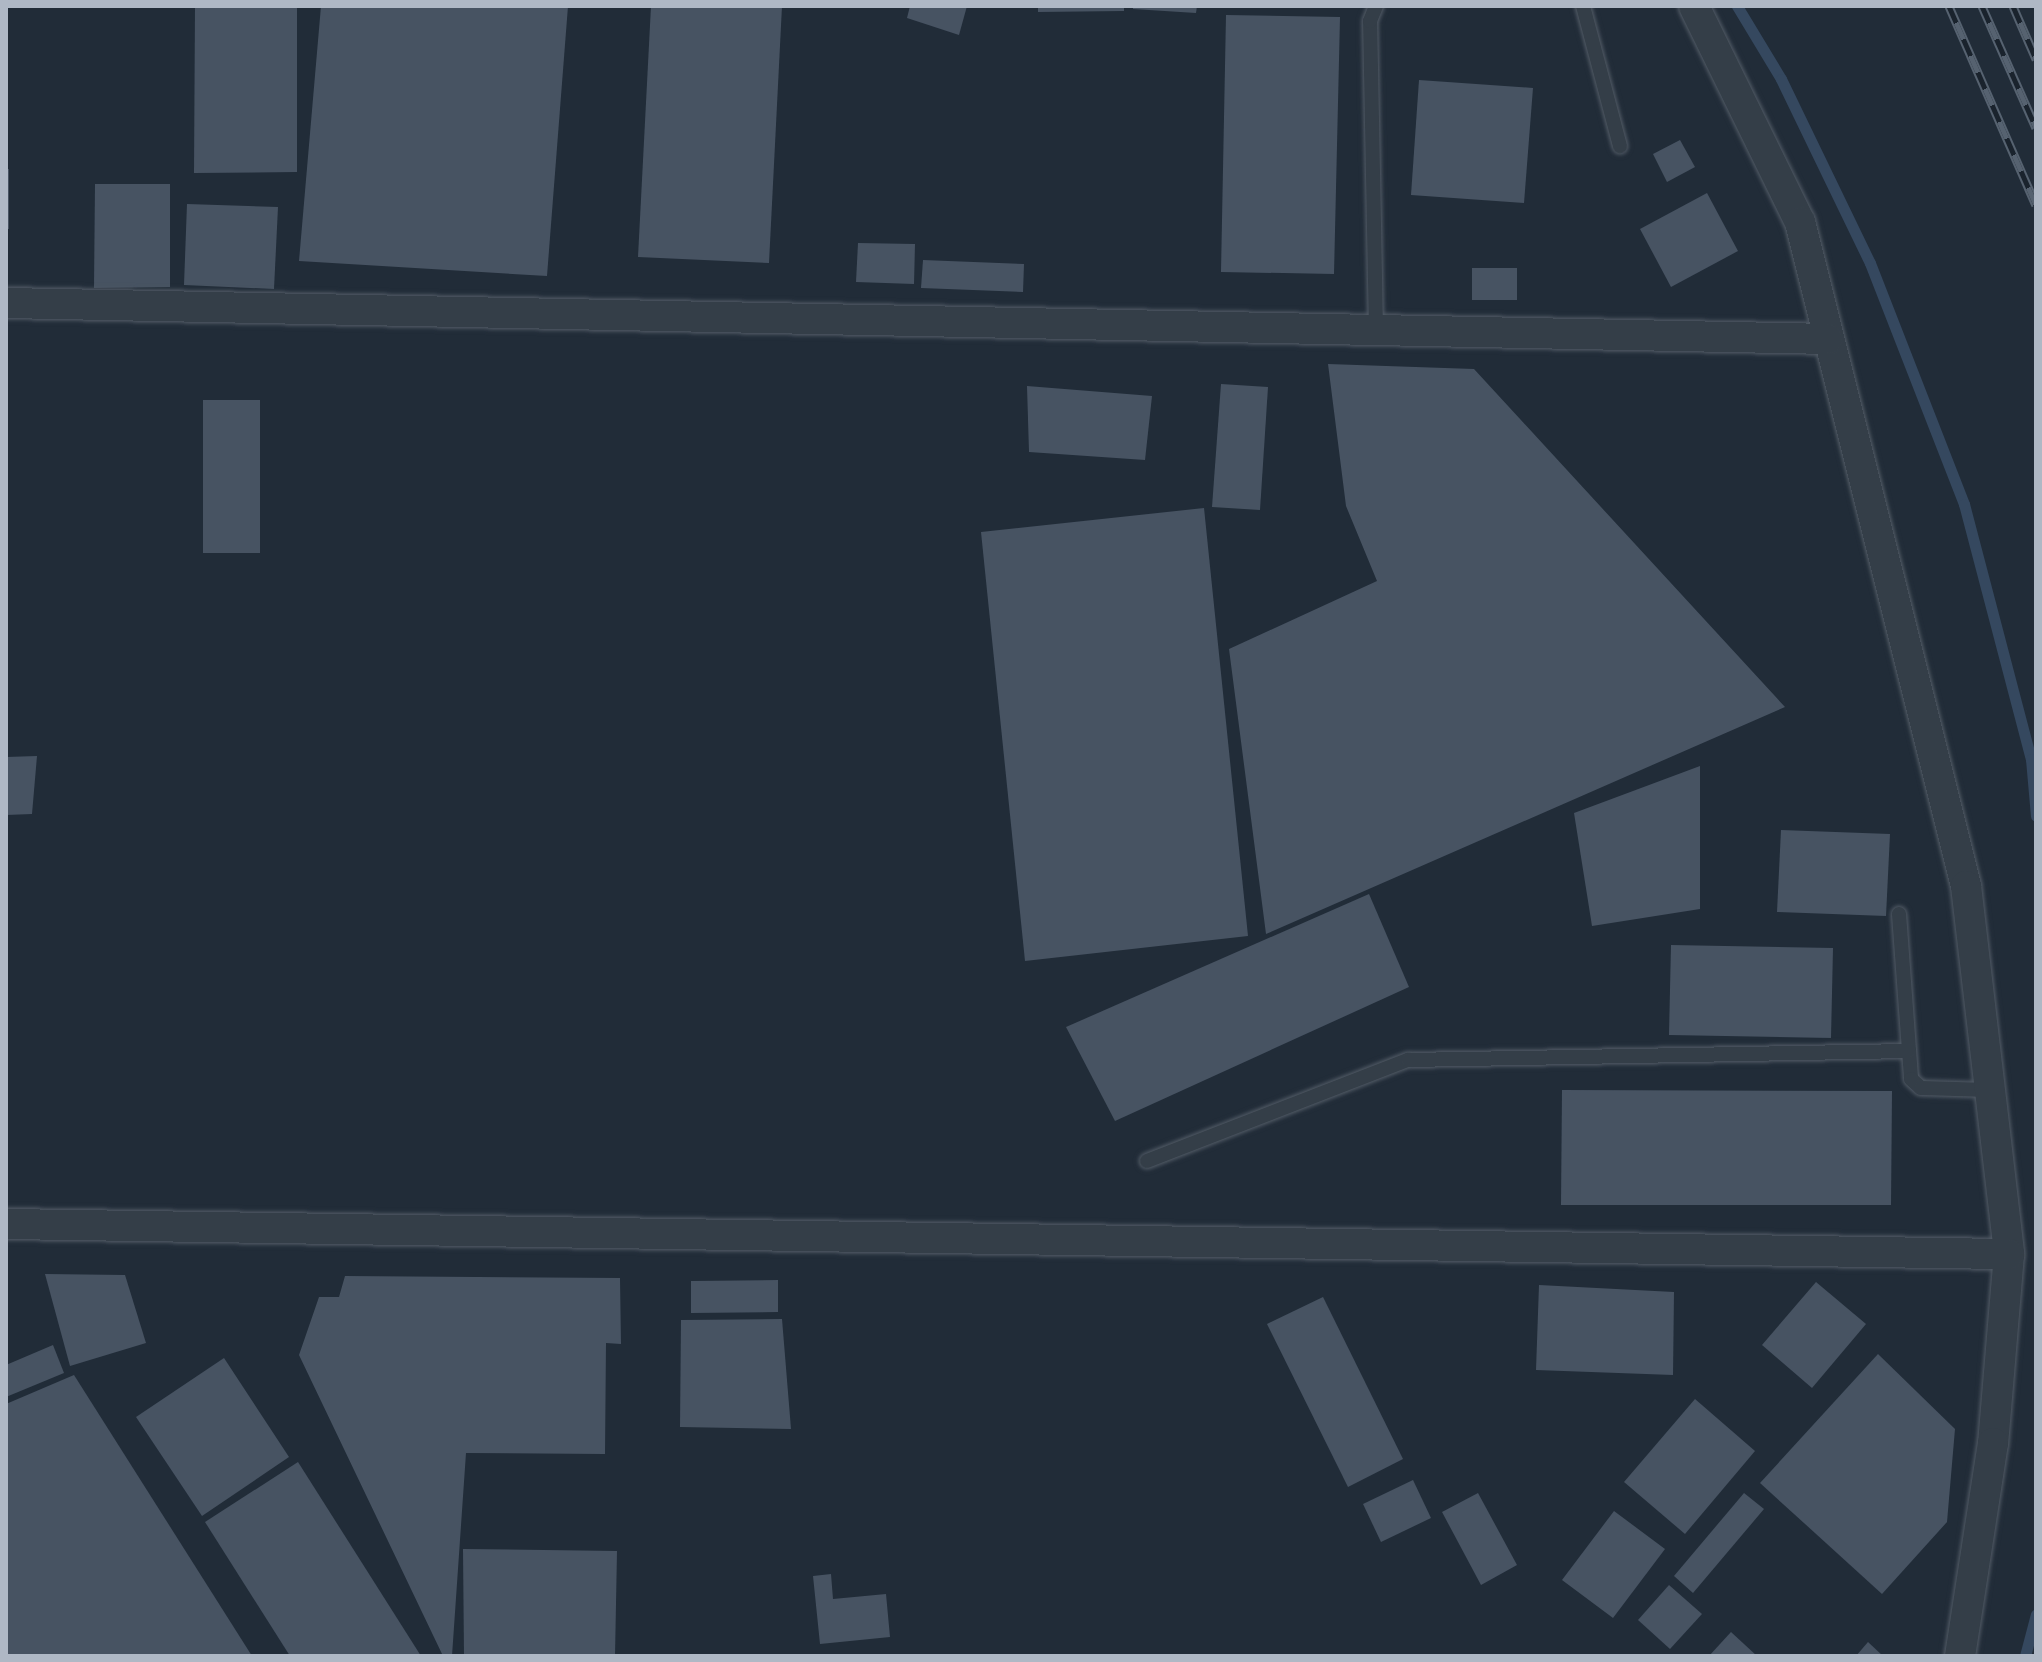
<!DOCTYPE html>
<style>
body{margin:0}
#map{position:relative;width:2042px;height:1662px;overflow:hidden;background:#212c38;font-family:Quicksand,sans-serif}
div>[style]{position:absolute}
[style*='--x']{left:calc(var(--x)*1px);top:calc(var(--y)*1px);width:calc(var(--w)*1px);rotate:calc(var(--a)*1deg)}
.stream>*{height:11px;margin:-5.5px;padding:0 5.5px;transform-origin:5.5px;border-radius:5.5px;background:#35485f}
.building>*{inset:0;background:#475362}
.roads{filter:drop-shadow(0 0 2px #525b66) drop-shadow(0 0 2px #525b66)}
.service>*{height:14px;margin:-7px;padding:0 7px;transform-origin:7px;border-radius:7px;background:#343e48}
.minor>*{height:30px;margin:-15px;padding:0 15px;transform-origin:15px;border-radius:15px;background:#343e48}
.rail>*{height:9px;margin-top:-4.5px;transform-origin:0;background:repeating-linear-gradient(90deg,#1a232d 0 18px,#566270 0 36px);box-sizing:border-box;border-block:2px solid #566270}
span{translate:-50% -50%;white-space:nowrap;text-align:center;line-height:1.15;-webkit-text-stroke:6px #1a232d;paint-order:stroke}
.frame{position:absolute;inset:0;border:8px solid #afb8c5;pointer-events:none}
</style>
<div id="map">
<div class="stream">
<i style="--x:1737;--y:6;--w:85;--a:58.9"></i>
<i style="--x:1781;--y:79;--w:204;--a:64.2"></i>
<i style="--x:1870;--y:263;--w:259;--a:68.7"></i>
<i style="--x:1964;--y:504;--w:264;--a:75.3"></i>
<i style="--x:2031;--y:759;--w:57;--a:85"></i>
<i style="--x:2025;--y:1656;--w:43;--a:-75.3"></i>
</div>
<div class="building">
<i style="clip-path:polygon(195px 6px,297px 6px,297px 172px,194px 173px)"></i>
<i style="clip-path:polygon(321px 6px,568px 6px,547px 276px,299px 261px)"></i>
<i style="clip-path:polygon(651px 6px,782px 6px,769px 263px,638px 257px)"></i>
<i style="clip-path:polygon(910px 6px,967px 6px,959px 35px,907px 18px)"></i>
<i style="clip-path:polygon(1038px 6px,1124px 6px,1124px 11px,1038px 12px)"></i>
<i style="clip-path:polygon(1133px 6px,1197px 6px,1196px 13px,1133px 9px)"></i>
<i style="clip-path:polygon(1226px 15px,1340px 17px,1334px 274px,1221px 272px)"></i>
<i style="clip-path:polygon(1419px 80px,1533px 88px,1524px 203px,1411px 195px)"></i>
<i style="clip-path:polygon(1680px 140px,1695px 167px,1667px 182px,1653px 154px)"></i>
<i style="clip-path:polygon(6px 169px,9px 169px,9px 229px,6px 229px)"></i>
<i style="clip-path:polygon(95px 184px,170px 184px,170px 287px,94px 288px)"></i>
<i style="clip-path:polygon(1707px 193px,1738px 251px,1671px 287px,1640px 229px)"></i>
<i style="clip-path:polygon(187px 204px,278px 207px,274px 289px,184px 285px)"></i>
<i style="clip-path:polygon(858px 243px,915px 244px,914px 284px,856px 282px)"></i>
<i style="clip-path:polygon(923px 260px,1024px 264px,1023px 292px,921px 288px)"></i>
<i style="clip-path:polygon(1472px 268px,1517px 268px,1517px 300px,1472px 300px)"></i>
<i style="clip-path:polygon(1328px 364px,1474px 369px,1785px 707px,1266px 934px,1229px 649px,1377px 581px,1346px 506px)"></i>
<i style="clip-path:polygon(1221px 384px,1268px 387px,1260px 510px,1212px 507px)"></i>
<i style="clip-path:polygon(1027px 386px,1152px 396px,1145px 460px,1029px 452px)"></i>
<i style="clip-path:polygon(203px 400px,260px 400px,260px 553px,203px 553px)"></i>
<i style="clip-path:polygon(1204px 508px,1248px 936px,1025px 961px,981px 532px)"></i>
<i style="clip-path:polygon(37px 756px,32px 814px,6px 815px,6px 757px)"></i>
<i style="clip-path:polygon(1700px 766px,1700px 909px,1592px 926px,1574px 813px)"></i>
<i style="clip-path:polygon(1781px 830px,1890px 834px,1886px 916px,1777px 912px)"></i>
<i style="clip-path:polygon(1369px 894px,1409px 987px,1115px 1121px,1066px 1027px)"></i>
<i style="clip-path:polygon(1671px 945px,1833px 948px,1831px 1038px,1669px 1035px)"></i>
<i style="clip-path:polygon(1562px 1090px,1892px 1091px,1891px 1205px,1561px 1205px)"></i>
<i style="clip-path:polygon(45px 1274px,125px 1275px,146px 1343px,70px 1366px)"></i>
<i style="clip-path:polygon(345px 1276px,620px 1278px,621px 1344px,606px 1343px,605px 1454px,466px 1453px,452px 1656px,443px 1656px,299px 1355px,319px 1297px,339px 1297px)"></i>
<i style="clip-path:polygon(778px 1280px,778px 1312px,691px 1313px,691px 1281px)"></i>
<i style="clip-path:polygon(1816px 1282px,1866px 1324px,1812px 1388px,1762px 1345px)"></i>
<i style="clip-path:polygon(1539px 1285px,1674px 1292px,1673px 1375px,1536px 1370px)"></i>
<i style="clip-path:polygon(1323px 1297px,1403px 1459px,1348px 1487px,1267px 1324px)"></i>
<i style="clip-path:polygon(782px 1319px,791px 1429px,680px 1427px,681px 1320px)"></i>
<i style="clip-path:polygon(53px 1345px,64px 1373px,6px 1397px,6px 1365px)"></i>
<i style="clip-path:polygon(1878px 1354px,1955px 1429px,1947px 1522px,1882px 1594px,1760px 1483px)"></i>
<i style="clip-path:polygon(224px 1358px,289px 1457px,202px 1516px,136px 1417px)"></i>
<i style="clip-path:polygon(74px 1375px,252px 1656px,6px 1656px,6px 1404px)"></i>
<i style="clip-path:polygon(1695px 1399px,1755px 1451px,1685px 1534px,1624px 1482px)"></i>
<i style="clip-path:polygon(298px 1462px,421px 1656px,290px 1656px,205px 1522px)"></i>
<i style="clip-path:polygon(1413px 1480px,1431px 1518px,1381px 1542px,1363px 1504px)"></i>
<i style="clip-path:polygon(1478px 1493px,1517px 1565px,1481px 1585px,1442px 1512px)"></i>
<i style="clip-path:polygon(1744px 1493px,1764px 1509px,1693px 1593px,1674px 1576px)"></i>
<i style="clip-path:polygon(1614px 1511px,1665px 1549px,1613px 1618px,1562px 1580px)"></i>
<i style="clip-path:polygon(463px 1549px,617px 1551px,615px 1656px,464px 1656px)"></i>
<i style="clip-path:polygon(831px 1574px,833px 1599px,886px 1594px,890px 1637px,820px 1644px,813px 1576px)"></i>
<i style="clip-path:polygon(1669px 1585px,1702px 1614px,1670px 1649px,1638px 1620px)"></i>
<i style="clip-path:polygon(1731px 1632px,1757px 1656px,1709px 1656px)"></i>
<i style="clip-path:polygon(1868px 1642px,1883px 1656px,1856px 1656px)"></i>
</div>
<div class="roads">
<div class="service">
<i style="--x:1583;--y:6;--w:145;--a:75.2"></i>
<i style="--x:1376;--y:330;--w:309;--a:-91.1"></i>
<i style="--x:1370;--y:21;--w:16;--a:-68"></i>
<i style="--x:1899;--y:914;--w:165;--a:85.8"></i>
<i style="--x:1911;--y:1079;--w:13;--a:42"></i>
<i style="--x:1921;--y:1088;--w:69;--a:1.7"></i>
<i style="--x:1147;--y:1161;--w:280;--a:-21.2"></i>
<i style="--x:1408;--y:1060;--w:501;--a:-1.03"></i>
</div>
<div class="minor">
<i style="--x:1694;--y:6;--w:241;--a:63.9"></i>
<i style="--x:1800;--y:222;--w:684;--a:75.96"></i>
<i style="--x:1966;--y:886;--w:371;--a:83.3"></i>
<i style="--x:2009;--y:1254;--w:190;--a:94.8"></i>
<i style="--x:1993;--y:1443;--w:216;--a:98.8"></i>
<i style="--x:6;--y:303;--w:1822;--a:1.13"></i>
<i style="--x:6;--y:1224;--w:2003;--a:0.86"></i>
</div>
</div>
<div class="rail">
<i style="--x:1949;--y:6;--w:217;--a:66.4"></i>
<i style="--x:1982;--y:6;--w:133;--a:66.1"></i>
<i style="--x:2013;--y:6;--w:58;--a:66.5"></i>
</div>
<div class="frame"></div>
</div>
